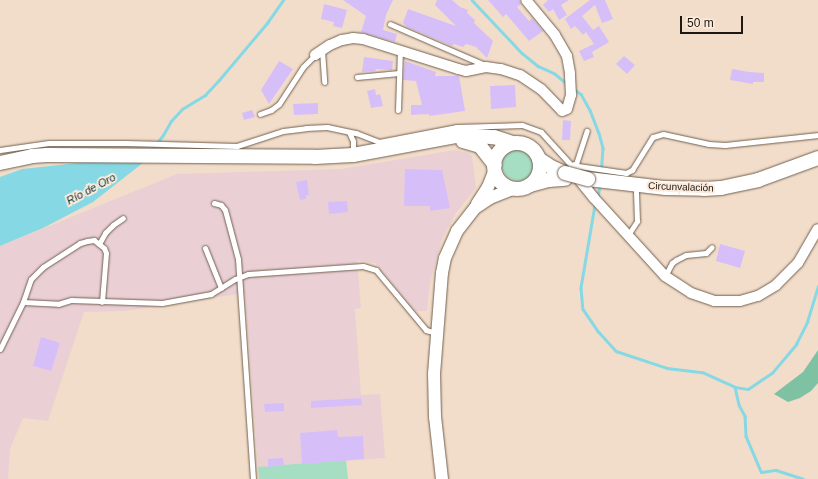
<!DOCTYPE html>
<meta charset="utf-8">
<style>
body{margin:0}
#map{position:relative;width:818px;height:479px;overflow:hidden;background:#f2ddca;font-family:Helvetica,sans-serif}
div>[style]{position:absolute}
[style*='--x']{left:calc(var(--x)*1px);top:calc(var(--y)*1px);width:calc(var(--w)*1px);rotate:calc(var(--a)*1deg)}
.commercial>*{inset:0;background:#ead0d5}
.green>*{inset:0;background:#a5dec2}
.round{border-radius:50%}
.forest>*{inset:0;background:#7fc2a3}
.water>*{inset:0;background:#86d9e4}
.stream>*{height:2.5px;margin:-1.25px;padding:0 1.25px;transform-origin:1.25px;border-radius:1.25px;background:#86d9e4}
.building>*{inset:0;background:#d6bff9}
.roads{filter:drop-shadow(0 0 1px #72604f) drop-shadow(0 0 1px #72604f)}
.service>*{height:5px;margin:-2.5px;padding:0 2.5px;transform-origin:2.5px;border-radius:2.5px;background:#fff}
.minor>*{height:10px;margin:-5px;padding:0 5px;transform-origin:5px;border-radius:5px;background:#fff}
.tertiary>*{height:12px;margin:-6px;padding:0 6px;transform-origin:6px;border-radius:6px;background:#fff}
.secondary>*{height:14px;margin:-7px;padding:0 7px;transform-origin:7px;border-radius:7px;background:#fff}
.secondary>.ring{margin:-7px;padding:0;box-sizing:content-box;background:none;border:14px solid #fff;border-radius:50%}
.bridges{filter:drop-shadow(0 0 1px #72604f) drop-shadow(0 0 1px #72604f)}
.secondary-bridge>*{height:14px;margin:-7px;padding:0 7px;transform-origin:7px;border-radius:7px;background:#fff}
span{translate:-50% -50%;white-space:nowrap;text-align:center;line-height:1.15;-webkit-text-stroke:4px #fcebdc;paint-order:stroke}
.street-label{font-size:10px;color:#1f1811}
.water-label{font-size:11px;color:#063035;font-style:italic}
.scale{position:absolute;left:680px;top:16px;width:63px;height:18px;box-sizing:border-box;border:2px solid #1f1811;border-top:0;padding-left:5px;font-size:12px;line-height:14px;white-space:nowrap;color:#1f1811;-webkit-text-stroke:3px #fcebdc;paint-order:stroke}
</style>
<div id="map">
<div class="commercial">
<i style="clip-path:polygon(455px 150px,469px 153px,472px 156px,476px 188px,456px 213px,442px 239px,430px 283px,427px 311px,415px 311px,375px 263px,357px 260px,361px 308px,355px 309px,361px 395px,380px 394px,385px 458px,258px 467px,245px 293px,125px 311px,84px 312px,48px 421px,23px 418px,10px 449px,8px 479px,0 479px,0 246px,177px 174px,342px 169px)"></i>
</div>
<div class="green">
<i class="round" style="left:502px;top:149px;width:32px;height:32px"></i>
<i style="clip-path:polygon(346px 460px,348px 479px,259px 479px,258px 467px)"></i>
</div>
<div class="forest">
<i style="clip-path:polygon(818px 350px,818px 383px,811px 391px,800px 398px,788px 402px,774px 394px,803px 372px)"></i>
</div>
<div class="water">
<i style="clip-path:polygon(153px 155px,93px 202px,43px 228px,0 246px,0 177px,22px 169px)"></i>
</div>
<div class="stream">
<i style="--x:472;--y:0;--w:73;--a:46.7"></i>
<i style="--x:522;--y:53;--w:21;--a:39"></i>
<i style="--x:538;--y:66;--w:17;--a:24"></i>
<i style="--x:554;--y:73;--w:17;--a:40"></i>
<i style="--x:574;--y:89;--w:9;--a:36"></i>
<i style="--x:581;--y:94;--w:18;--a:61"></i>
<i style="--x:590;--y:110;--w:25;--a:69"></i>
<i style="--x:599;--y:133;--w:16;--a:75"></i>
<i style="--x:603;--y:148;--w:28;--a:94"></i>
<i style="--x:151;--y:150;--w:19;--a:-51"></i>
<i style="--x:163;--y:135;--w:16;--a:-60"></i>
<i style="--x:171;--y:121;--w:16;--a:-47"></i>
<i style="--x:182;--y:109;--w:27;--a:-31"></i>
<i style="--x:205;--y:95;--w:21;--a:-47"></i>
<i style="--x:219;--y:80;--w:75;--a:-49.9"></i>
<i style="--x:267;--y:23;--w:28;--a:-55"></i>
<i style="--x:597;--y:198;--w:13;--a:-77"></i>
<i style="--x:595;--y:205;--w:84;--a:99.6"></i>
<i style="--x:581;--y:288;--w:21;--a:85"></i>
<i style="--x:583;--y:309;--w:27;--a:56"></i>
<i style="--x:598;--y:331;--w:27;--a:48"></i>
<i style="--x:616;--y:351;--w:54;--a:18.4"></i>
<i style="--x:667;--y:368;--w:35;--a:7"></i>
<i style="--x:702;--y:372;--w:36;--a:24"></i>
<i style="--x:735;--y:387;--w:13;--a:9"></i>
<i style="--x:748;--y:389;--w:29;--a:-34"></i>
<i style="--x:772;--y:373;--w:38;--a:-50"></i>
<i style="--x:796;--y:344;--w:25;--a:-63"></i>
<i style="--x:807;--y:322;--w:37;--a:-73"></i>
<i style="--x:735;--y:387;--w:18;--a:77"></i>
<i style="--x:739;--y:405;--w:13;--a:61"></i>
<i style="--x:745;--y:416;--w:20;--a:87"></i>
<i style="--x:746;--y:436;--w:39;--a:67"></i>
<i style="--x:761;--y:472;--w:15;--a:-8"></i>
<i style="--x:776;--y:470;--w:28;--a:18"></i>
</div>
<div class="building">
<i style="clip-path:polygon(343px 0,393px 0,386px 15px,383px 30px,397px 34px,395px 42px,361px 32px,366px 16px)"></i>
<i style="clip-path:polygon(437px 0,452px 0,460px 7px,468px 10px,467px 13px,475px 20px,474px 23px,493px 41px,487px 58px,476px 47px,466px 44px,463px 47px,454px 44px,452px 46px,407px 27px,403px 23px,408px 9px,456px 26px,435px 5px)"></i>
<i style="clip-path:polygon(488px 0,520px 0,521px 4px,517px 7px,529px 21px,532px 18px,543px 31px,529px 41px,506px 14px,503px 17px)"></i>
<i style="clip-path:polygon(548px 0,569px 0,561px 5px,567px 15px,559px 20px,553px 9px,549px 12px,543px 5px)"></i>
<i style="clip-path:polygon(590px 0,605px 0,613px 19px,602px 23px,595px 5px,582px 16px,593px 30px,599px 26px,609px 42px,592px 52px,594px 57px,584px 61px,579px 51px,594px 44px,586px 32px,583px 35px,575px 26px,571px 29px,565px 19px)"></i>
<i style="clip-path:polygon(324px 4px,347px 10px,342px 28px,333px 26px,334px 22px,321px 19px)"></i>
<i style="clip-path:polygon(624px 56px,635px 65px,627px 74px,616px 64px)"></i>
<i style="clip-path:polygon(364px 57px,393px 61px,392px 70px,376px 69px,375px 71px,362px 72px)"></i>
<i style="clip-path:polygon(279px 61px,293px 69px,269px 104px,261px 90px)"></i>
<i style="clip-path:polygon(405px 61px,436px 72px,435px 76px,459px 76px,465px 111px,429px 116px,429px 114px,411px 115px,411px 105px,422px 105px,416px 81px,403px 80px)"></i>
<i style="clip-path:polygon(732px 69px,749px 72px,764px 73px,764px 82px,753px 82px,753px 84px,730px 80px)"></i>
<i style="clip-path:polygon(515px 85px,516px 107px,491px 109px,490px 86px)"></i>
<i style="clip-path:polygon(375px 89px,376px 95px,380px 94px,383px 106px,371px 108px,367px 91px)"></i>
<i style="clip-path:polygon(318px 103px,318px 114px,294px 115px,293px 104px)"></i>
<i style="clip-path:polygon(252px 110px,255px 117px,244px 120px,242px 113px)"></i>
<i style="clip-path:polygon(563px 120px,571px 121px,570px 140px,562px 140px)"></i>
<i style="clip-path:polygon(405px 169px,442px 170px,450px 208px,430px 211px,430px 206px,404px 206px)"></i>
<i style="clip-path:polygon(307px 180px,309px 195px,306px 195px,306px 199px,300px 200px,296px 182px)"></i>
<i style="clip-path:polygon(347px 201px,348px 212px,329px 214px,328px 202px)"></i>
<i style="clip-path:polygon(720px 244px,745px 251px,740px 268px,716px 261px)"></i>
<i style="clip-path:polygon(41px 337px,60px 343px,51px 371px,33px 366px)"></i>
<i style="clip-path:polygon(361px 398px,362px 405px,311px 408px,311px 401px)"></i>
<i style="clip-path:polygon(284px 403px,284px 411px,265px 412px,264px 404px)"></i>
<i style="clip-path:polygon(337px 430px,338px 437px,363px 436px,364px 459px,302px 464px,300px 433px)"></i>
<i style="clip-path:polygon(283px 458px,284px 465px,268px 467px,268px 459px)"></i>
</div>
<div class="roads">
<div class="service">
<i style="--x:390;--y:24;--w:106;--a:23.4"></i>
<i style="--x:322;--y:50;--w:32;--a:86"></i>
<i style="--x:357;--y:77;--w:42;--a:-5.4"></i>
<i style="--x:398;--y:110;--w:59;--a:-88.1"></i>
<i style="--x:260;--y:114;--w:12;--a:-20"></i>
<i style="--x:271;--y:110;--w:10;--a:-37"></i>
<i style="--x:279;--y:104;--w:44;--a:-57"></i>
<i style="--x:303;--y:67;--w:17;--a:-45"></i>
<i style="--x:349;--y:132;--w:10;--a:66"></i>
<i style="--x:353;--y:141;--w:13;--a:90"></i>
<i style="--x:0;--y:150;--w:49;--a:-8.1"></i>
<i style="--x:49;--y:143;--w:77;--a:0"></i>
<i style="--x:126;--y:143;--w:111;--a:1.5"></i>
<i style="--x:237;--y:146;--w:48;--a:-18.1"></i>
<i style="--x:283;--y:131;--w:23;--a:-7"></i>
<i style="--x:306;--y:128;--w:21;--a:-3"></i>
<i style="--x:327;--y:127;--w:30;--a:12"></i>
<i style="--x:356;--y:133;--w:25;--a:21"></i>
<i style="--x:379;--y:142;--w:78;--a:-11"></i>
<i style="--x:456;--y:127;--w:66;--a:-1.7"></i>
<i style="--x:522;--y:125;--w:20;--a:20"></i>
<i style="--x:541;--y:132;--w:45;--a:47.7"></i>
<i style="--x:571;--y:165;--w:56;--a:8.3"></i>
<i style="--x:626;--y:173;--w:7;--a:-27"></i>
<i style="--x:632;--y:170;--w:39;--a:-58"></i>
<i style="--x:653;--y:137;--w:10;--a:-17"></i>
<i style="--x:663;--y:134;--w:47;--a:12.3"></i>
<i style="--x:709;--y:144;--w:16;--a:4"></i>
<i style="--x:725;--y:145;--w:94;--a:-6.1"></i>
<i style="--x:575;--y:167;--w:38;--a:-72"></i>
<i style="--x:214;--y:203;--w:7;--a:16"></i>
<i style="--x:221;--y:205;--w:6;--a:51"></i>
<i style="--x:225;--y:210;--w:51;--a:75.1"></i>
<i style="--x:238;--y:259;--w:221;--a:86.1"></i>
<i style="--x:628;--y:235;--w:17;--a:-57"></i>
<i style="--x:637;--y:221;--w:35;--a:-92"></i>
<i style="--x:99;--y:244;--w:13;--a:-61"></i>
<i style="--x:105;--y:233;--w:11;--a:-45"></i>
<i style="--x:113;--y:225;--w:12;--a:-35"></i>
<i style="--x:205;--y:248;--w:43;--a:68.2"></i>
<i style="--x:665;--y:276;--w:15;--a:-62"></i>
<i style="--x:672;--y:263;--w:5;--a:-37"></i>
<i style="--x:676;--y:260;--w:11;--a:-27"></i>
<i style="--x:686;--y:255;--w:20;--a:-6"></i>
<i style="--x:706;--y:253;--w:8;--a:-45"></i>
<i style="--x:23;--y:302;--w:35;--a:3"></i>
<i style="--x:58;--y:304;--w:14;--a:-17"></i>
<i style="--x:71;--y:300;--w:91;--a:1.9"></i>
<i style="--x:162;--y:303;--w:50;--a:-10.4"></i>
<i style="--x:211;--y:294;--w:28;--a:-32"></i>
<i style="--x:235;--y:279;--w:14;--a:-21"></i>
<i style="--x:248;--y:274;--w:115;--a:-4"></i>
<i style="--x:363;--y:266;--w:14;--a:17"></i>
<i style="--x:376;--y:270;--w:78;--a:50.2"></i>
<i style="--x:426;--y:330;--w:10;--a:17"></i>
<i style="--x:0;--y:349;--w:52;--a:-63.9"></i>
<i style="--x:23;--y:302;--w:24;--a:-71"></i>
<i style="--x:31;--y:279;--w:17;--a:-45"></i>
<i style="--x:43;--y:267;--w:44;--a:-33"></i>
<i style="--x:80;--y:243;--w:7;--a:-16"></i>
<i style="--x:87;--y:241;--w:7;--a:-8"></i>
<i style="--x:94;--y:240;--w:13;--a:39"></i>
<i style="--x:104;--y:248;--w:5;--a:68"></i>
<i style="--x:106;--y:253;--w:49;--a:94.7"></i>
</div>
<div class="minor">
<i style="--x:315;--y:55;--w:18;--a:-34"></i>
<i style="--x:330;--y:45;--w:13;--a:-23"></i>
<i style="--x:342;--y:40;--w:11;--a:-10"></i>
<i style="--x:353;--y:38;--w:10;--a:6"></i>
<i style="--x:363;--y:39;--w:100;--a:17.5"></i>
<i style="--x:458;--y:69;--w:8;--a:14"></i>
<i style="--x:466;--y:71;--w:20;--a:-11"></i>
<i style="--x:486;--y:67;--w:15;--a:8"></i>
<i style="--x:501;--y:69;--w:20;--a:18"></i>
<i style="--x:520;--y:75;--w:25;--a:34"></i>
<i style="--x:541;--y:89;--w:30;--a:46"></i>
<i style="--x:562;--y:111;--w:5;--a:-22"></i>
<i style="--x:567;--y:109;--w:15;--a:-74"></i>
<i style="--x:571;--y:95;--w:22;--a:-93"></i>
<i style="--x:570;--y:73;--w:17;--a:-100"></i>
<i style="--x:567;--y:56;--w:24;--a:-120"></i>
<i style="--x:555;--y:35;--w:45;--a:-129.6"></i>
<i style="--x:575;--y:167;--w:10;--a:79"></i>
<i style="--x:577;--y:177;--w:27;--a:51"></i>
<i style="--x:594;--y:198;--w:105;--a:47.7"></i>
<i style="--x:665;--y:276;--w:31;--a:33"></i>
<i style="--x:691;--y:293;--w:24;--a:19"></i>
<i style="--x:714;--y:301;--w:26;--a:0"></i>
<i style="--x:740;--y:301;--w:19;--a:-16"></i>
<i style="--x:758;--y:296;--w:21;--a:-31"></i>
<i style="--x:776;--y:285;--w:31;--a:-45"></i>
<i style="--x:798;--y:263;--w:39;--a:-60"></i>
</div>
<div class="tertiary">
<i style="--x:477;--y:204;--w:20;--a:-57"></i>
<i style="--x:488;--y:187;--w:18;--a:-68"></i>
<i style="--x:442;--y:479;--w:62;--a:-96.4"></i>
<i style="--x:435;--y:417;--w:43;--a:-91.3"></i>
<i style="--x:434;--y:374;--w:101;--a:-85.5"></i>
<i style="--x:442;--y:273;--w:15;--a:-79"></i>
<i style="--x:445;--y:258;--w:30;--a:-66"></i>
<i style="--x:457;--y:231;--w:29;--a:-52"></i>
<i style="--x:475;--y:208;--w:18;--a:-34"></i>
<i style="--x:490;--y:198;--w:27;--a:-22"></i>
</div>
<div class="secondary">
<i style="--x:463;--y:141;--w:18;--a:16"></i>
<i style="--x:480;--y:146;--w:24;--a:52"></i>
<i class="ring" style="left:494px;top:143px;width:32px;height:32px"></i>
<i style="--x:539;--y:159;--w:17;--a:33"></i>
<i style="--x:553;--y:168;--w:13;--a:23"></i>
<i style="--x:0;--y:163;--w:33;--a:-12"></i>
<i style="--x:32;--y:156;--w:15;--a:-4"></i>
<i style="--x:47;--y:155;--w:268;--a:0.4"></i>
<i style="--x:315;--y:157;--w:38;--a:-3"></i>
<i style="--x:353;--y:155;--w:111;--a:-10.4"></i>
<i style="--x:462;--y:135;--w:32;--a:4"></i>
<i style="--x:494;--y:137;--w:20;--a:18"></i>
<i style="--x:588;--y:179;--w:78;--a:6.7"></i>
<i style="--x:665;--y:188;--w:39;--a:1"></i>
<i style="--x:704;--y:189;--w:17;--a:-3"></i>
<i style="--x:721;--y:188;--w:38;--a:-12"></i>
<i style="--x:758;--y:180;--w:64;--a:-20.1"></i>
<i style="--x:530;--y:185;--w:20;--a:-15"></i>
<i style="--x:549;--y:180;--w:16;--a:-4"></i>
</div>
</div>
<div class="bridges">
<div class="secondary-bridge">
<i style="--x:565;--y:173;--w:24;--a:15"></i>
</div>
</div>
<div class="street-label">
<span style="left:681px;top:187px;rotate:2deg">Circunvalación</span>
</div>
<div class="water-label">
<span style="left:91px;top:189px;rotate:-28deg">Río de Oro</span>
</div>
<div class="scale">50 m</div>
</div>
